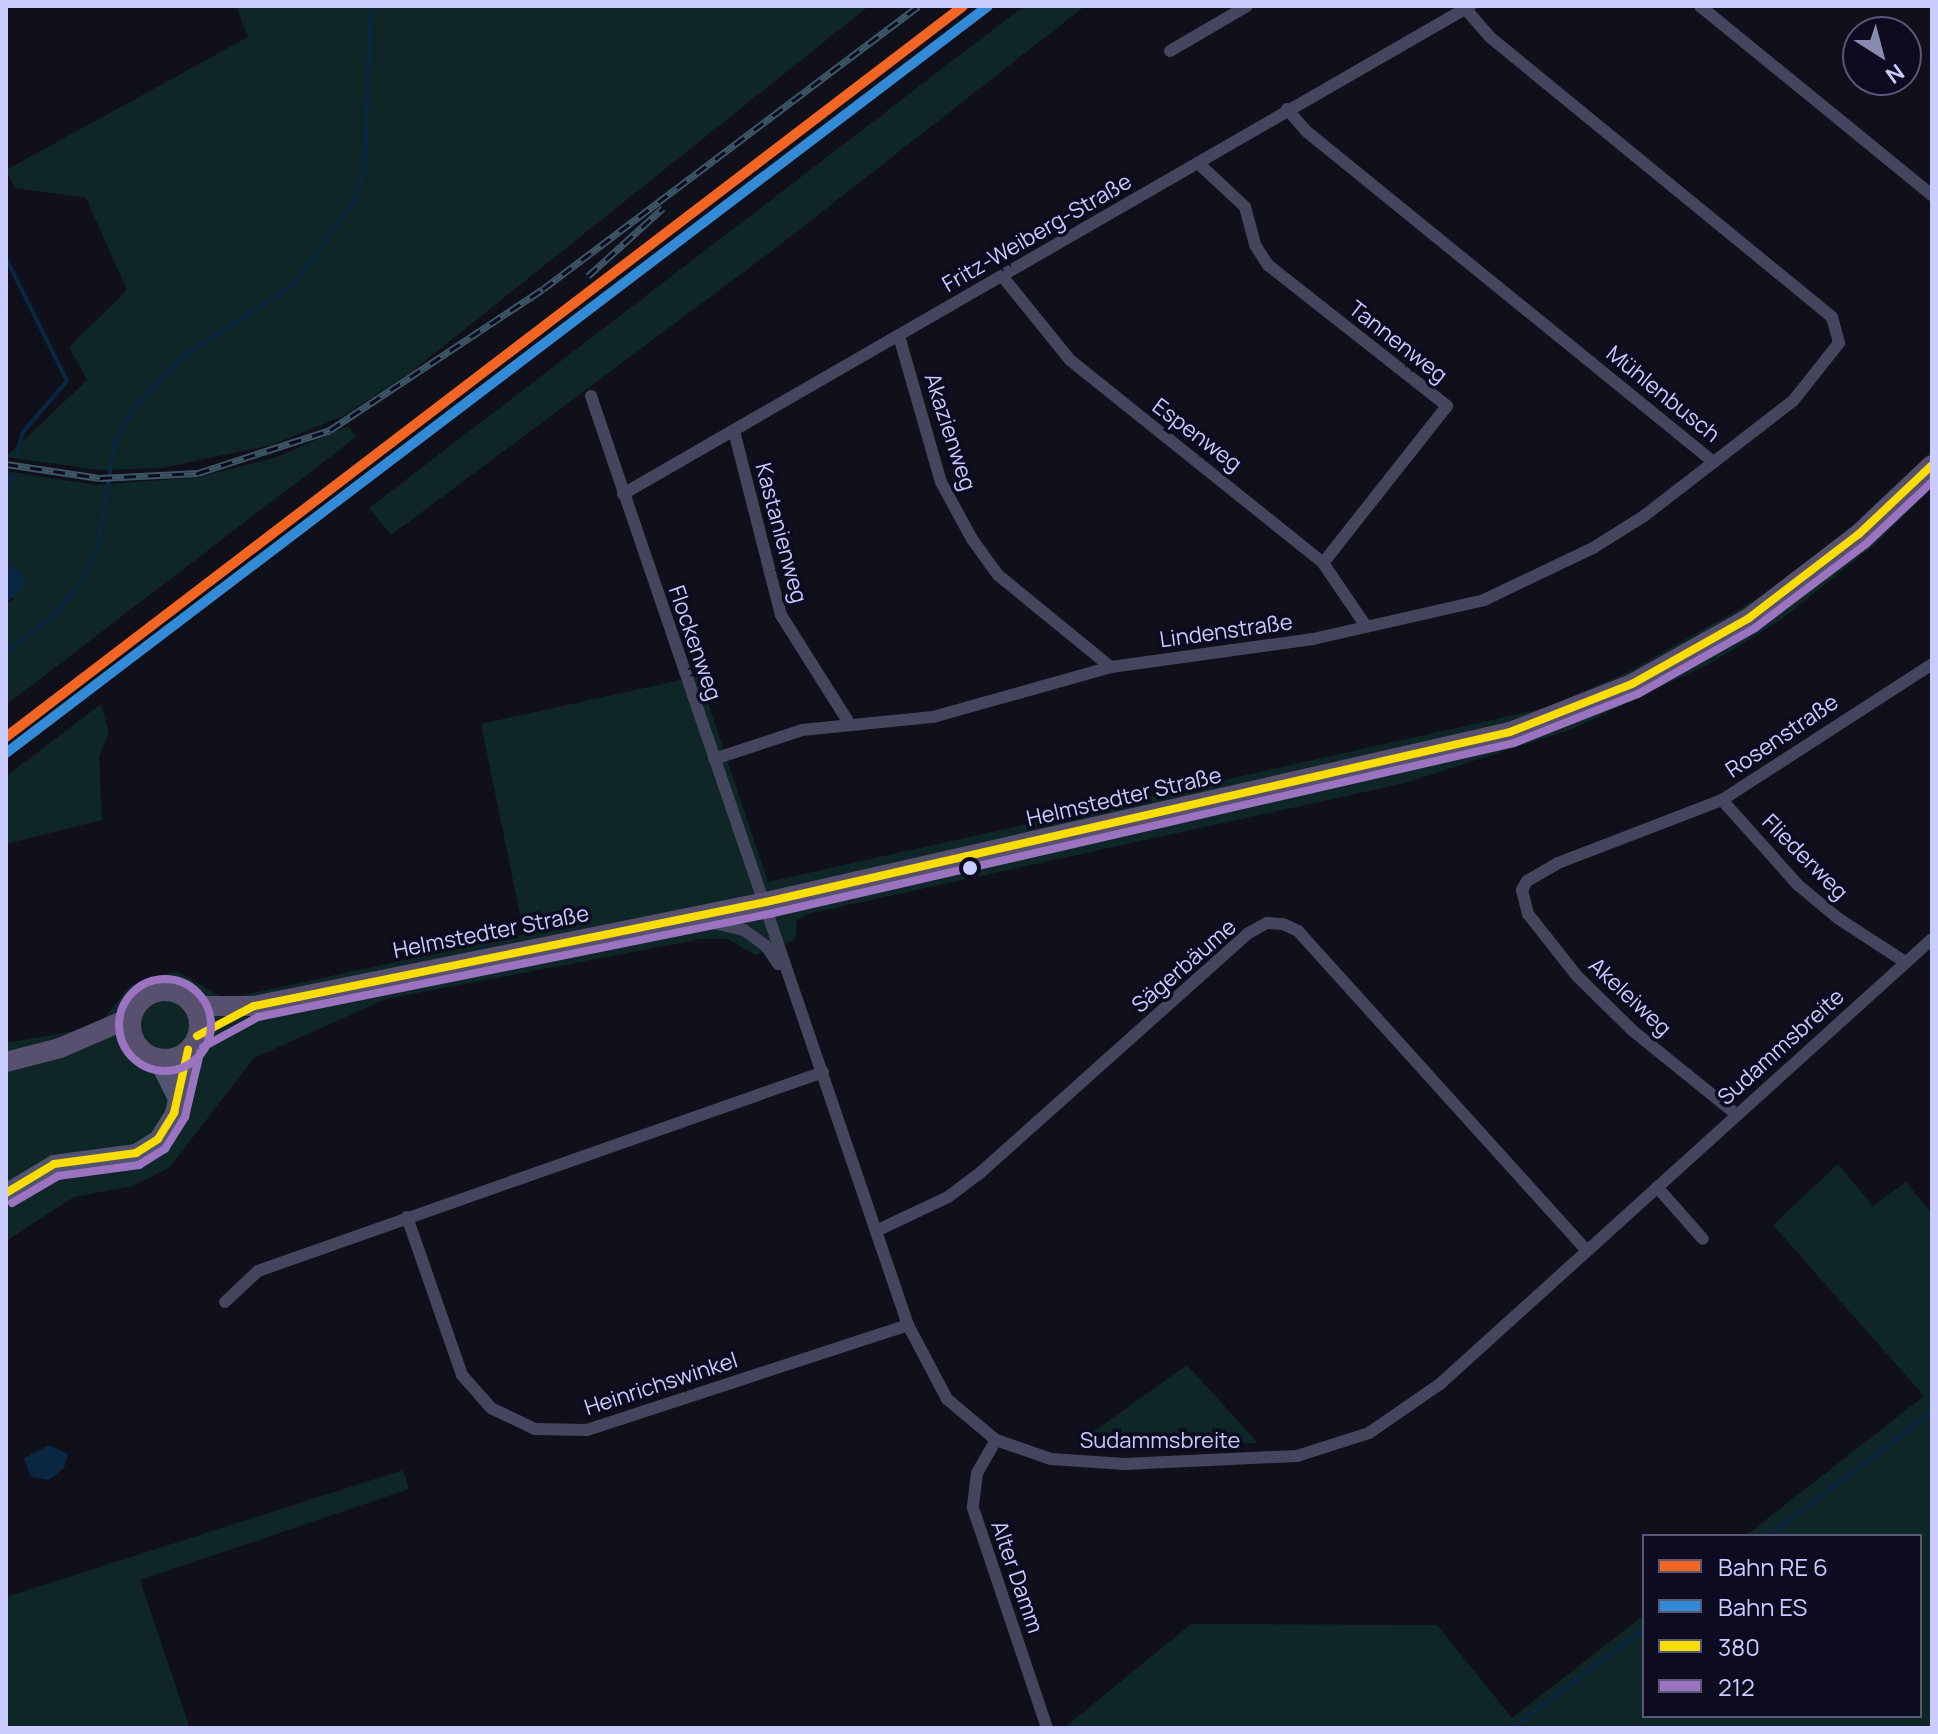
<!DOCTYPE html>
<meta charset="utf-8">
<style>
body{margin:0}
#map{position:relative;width:1938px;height:1734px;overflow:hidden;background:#10101b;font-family:Manrope,sans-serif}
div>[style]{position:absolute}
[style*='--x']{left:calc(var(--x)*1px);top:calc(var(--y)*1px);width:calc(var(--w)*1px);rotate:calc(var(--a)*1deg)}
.green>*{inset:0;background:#0e2625}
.water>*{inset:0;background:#0a2742}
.stream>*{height:4px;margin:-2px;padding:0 2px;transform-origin:2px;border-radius:2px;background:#0a2742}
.street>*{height:12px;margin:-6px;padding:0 6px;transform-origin:6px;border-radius:6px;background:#44465d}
.secondary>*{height:18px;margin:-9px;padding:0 9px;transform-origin:9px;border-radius:9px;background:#51536f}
.primary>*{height:20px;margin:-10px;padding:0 10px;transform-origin:10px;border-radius:10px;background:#57506f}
.primary>.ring{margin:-10px;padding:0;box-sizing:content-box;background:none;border:20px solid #57506f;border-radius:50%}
.rail>*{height:7px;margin-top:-3.5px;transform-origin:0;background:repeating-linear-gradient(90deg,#0c0b20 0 12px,#3c5664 0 24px);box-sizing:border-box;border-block:2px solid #3c5664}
.bus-1>*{height:8px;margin:-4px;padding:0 4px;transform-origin:4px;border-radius:4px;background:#fadd05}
.bus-2>*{height:8px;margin:-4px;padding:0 4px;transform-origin:4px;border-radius:4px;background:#9a73c1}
.bus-2>.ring{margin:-4px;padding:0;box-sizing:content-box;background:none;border:8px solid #9a73c1;border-radius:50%}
.rail-1>*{height:10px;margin:-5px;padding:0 5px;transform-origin:5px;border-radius:5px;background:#f26522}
.rail-2>*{height:10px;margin:-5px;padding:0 5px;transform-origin:5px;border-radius:5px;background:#338bd7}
.dots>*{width:22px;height:22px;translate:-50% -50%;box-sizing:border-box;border:4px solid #0c0b20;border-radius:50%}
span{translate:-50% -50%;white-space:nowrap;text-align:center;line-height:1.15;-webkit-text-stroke:7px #0c0b20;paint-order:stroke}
.street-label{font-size:22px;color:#cacbff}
.frame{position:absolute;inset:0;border:8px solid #cacbff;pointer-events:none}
.legend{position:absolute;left:1642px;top:1534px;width:280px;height:184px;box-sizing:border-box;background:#0c0b20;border:2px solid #585879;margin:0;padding:10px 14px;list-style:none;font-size:24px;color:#cacbff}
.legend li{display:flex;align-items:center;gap:16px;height:40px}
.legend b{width:40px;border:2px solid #585879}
.north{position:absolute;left:1842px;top:16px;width:80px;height:80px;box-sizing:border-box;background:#0c0b20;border:2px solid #585879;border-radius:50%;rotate:144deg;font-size:22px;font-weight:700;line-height:32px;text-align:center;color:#cacbff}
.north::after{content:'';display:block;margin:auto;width:28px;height:36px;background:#898aaf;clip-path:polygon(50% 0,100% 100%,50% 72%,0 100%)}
</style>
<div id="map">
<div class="green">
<i style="clip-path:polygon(236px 6px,869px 6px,411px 372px,343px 416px,272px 445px,161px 468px,100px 470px,6px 457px,87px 380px,69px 347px,127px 290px,86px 198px,15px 188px,6px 170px,248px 37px)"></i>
<i style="clip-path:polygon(1024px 6px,1085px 6px,772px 251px,391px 535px,369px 508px)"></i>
<i style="clip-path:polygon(348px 426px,356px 437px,6px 705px,6px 603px,13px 600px,13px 566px,6px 568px,6px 471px,95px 485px,199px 477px,274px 458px)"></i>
<i style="clip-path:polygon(1932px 450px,1932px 488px,1874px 545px,1782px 619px,1711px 663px,1570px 730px,1401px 784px,807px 914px,797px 920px,795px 940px,755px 955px,728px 939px,701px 939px,386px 999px,254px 1058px,170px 1167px,133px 1186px,74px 1197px,6px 1241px,6px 1043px,97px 1027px,130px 986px,177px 971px,225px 999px,524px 934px,481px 724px,699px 676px,768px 882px,1545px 708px,1628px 672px,1764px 595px,1854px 524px)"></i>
<i style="clip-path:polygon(101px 704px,109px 733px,99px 756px,102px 820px,6px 844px,6px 776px)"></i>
<i style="clip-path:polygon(1838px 1164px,1873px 1206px,1906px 1182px,1932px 1213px,1932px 1728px,1064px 1728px,1191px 1624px,1437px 1625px,1512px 1718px,1644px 1615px,1644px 1716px,1920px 1716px,1920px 1536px,1745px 1536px,1924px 1396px,1773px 1225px)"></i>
<i style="clip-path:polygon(1187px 1365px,1258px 1443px,1125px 1450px,1075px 1445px)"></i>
<i style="clip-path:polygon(403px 1470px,409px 1489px,140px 1580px,190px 1728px,6px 1728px,6px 1597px)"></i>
</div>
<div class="water">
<i style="clip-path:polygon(13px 566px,23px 573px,23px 588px,6px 603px,6px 568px)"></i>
<i style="clip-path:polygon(49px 1445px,68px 1454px,64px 1468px,49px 1480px,31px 1477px,24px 1458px)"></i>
</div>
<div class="stream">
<i style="--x:6;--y:258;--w:137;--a:63.6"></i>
<i style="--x:67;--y:381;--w:67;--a:130.8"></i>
<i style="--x:23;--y:432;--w:25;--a:106"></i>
<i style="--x:6;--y:491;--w:17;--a:-62"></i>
<i style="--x:6;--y:652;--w:55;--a:-36.9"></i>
<i style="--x:50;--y:619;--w:47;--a:-48.5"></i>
<i style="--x:81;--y:584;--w:41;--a:-65.3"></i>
<i style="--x:98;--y:547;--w:106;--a:-80.8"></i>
<i style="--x:115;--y:442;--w:40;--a:-60.3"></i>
<i style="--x:135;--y:407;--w:67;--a:-46.8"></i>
<i style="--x:181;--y:358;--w:132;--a:-33"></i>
<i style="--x:292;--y:286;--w:107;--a:-53.8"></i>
<i style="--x:355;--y:200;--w:34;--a:-73"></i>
<i style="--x:365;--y:168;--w:162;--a:-87.9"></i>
<i style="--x:1768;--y:1536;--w:206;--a:-37.1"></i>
<i style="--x:1513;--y:1728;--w:164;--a:-37.1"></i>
</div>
<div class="street">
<i style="--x:1700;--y:6;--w:299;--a:39.2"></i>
<i style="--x:1170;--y:51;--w:89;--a:-30.3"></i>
<i style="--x:1287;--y:109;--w:29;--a:49"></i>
<i style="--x:1306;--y:131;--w:522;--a:39.09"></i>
<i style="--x:1198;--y:163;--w:64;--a:43.1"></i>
<i style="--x:1245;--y:207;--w:39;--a:75"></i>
<i style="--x:1255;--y:245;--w:24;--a:57"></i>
<i style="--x:1268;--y:265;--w:228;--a:38.2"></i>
<i style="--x:1447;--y:406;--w:200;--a:128.3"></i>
<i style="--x:1002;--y:276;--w:108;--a:51"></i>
<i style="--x:1070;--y:360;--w:324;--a:38.7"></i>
<i style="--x:1323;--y:563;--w:76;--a:55.7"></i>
<i style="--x:899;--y:336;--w:152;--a:74"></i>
<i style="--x:941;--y:482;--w:65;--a:61.5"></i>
<i style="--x:972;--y:539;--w:44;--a:54.2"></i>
<i style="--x:998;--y:575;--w:146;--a:39.2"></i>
<i style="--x:591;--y:396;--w:982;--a:71.16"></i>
<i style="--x:908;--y:1325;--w:84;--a:62.2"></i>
<i style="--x:947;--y:1399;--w:64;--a:39.9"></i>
<i style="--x:996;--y:1440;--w:58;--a:19.1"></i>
<i style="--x:1051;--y:1459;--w:74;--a:3.9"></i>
<i style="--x:1125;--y:1464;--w:172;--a:-2.7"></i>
<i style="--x:1297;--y:1456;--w:76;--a:-17.7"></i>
<i style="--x:1369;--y:1433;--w:86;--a:-34.6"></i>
<i style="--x:1440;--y:1384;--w:663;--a:-42.13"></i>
<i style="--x:734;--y:431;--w:190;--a:75.7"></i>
<i style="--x:781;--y:615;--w:128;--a:57.8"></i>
<i style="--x:623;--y:494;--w:978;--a:-29.95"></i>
<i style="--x:714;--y:759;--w:93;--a:-18.2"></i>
<i style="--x:802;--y:730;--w:132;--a:-5.7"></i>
<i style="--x:933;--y:717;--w:185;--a:-15.7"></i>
<i style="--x:1111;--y:667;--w:204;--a:-7.9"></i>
<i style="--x:1313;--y:639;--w:175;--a:-12.8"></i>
<i style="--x:1484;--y:600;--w:121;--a:-25.5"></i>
<i style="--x:1593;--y:548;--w:60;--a:-32.1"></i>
<i style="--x:1644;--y:516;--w:188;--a:-37.7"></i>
<i style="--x:1793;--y:401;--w:74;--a:-51.6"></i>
<i style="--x:1839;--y:343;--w:27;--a:-105"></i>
<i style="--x:1832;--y:317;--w:442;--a:-140.7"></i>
<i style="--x:1490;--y:37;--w:37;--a:-131"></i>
<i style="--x:1722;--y:800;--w:114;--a:48.2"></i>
<i style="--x:1798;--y:885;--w:53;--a:39.7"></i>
<i style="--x:1839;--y:919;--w:79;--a:33.1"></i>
<i style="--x:697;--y:919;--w:48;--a:13.2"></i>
<i style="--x:744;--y:930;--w:27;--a:36"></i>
<i style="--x:766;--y:946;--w:22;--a:56"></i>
<i style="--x:1736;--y:1114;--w:132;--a:-141.1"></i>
<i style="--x:1633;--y:1031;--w:78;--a:-135.5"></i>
<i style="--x:1577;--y:976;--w:79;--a:-128.3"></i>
<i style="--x:1528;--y:914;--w:25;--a:-104"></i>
<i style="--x:1522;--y:890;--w:10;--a:-61"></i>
<i style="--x:1527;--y:881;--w:36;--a:-30"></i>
<i style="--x:1558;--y:863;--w:176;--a:-21"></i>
<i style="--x:1722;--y:800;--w:250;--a:-32.9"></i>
<i style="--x:1657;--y:1187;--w:69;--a:48.5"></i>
<i style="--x:407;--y:1217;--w:167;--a:70.8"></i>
<i style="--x:462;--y:1375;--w:44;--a:48.7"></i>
<i style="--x:491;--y:1408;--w:49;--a:25.5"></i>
<i style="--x:535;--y:1429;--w:52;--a:1.1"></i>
<i style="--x:587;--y:1430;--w:338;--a:-18.1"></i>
<i style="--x:876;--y:1231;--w:80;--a:-25.3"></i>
<i style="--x:948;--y:1197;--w:40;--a:-37"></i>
<i style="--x:980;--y:1173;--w:358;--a:-41.8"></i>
<i style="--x:1247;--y:934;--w:23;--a:-29"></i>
<i style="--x:1267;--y:923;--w:16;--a:4"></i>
<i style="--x:1283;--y:924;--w:17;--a:25"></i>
<i style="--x:1298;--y:931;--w:431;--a:47.9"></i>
<i style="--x:225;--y:1302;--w:45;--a:-43.2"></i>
<i style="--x:258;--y:1271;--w:599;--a:-19.4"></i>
<i style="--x:996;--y:1440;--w:38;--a:120"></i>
<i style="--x:977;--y:1473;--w:35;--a:97"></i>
<i style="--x:973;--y:1508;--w:232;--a:71.4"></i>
</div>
<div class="secondary">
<i style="--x:156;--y:1057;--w:49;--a:63.4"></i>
<i style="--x:6;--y:1193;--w:56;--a:-31.1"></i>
<i style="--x:54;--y:1164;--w:83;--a:-7.6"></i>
<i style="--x:136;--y:1153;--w:26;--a:-32"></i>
<i style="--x:158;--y:1139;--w:31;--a:-58"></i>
<i style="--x:174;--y:1113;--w:65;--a:-77.5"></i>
</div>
<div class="primary">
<i class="ring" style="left:131px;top:991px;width:48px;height:48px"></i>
<i style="--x:194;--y:1006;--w:60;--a:0"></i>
<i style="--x:254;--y:1006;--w:522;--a:-11.48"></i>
<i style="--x:766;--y:902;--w:763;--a:-12.87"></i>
<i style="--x:1510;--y:732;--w:131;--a:-21.5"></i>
<i style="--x:1632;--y:684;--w:134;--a:-29.4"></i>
<i style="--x:1749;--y:618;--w:138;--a:-37.4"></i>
<i style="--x:1859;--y:534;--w:100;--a:-43.4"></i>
<i style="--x:6;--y:1062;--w:56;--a:-14.5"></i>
<i style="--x:60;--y:1048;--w:78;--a:-23.3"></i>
</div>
<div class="rail">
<i style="--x:588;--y:276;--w:101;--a:-42.2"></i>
<i style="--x:6;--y:464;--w:95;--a:8.5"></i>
<i style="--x:100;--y:478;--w:98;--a:-2.9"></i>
<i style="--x:198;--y:473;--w:139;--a:-18"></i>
<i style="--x:330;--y:430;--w:255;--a:-33.5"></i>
<i style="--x:543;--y:289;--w:470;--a:-37"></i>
</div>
<div class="bus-1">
<i style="--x:197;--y:1036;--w:64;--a:-27.8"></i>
<i style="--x:254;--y:1006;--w:522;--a:-11.48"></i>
<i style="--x:766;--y:902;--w:763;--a:-12.87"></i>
<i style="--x:1510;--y:732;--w:131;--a:-21.5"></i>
<i style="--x:1632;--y:684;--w:134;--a:-29.4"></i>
<i style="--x:1749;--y:618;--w:138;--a:-37.4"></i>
<i style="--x:1859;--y:534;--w:100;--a:-43.4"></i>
<i style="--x:6;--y:1193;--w:56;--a:-31.1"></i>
<i style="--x:54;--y:1164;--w:83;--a:-7.6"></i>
<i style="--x:136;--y:1153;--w:26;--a:-32"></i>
<i style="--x:158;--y:1139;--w:31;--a:-58"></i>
<i style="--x:174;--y:1113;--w:65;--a:-77.5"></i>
</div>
<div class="bus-2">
<i class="ring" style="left:119px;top:979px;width:84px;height:84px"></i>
<i style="--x:203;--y:1047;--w:63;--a:-28.6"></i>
<i style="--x:258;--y:1017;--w:521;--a:-11.4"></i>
<i style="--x:769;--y:914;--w:764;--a:-12.93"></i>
<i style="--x:1514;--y:743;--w:133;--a:-21.6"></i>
<i style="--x:1638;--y:694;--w:134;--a:-29.4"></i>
<i style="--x:1755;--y:628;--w:139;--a:-37.1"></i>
<i style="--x:1866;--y:544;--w:91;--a:-43.2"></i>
<i style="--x:12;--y:1203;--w:53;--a:-30.4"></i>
<i style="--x:58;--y:1176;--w:82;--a:-7.7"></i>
<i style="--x:139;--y:1165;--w:31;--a:-32"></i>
<i style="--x:165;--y:1149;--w:38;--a:-58"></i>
<i style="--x:185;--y:1117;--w:66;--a:-76.8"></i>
</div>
<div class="rail-1">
<i style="--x:6;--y:737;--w:1204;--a:-37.37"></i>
</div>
<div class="rail-2">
<i style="--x:6;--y:753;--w:1234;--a:-37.26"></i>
</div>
<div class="dots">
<i style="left:970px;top:868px;background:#cacbff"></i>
</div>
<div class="street-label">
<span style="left:1037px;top:233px;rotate:-30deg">Fritz-Weiberg-Straße</span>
<span style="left:1398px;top:342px;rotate:38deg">Tannenweg</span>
<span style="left:1663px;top:394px;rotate:39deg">Mühlenbusch</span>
<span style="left:950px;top:432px;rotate:72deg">Akazienweg</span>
<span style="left:1197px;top:435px;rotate:37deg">Espenweg</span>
<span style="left:781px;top:533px;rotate:75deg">Kastanienweg</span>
<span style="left:1226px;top:631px;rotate:-8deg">Lindenstraße</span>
<span style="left:695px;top:643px;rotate:71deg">Flockenweg</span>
<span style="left:1782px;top:736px;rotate:-34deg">Rosenstraße</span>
<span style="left:1124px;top:797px;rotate:-13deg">Helmstedter Straße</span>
<span style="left:1805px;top:857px;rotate:45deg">Fliederweg</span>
<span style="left:491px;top:932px;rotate:-11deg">Helmstedter Straße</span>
<span style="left:1184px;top:966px;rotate:-41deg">Sägerbäume</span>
<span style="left:1630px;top:997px;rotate:43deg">Akeleiweg</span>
<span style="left:1781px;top:1047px;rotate:-42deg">Sudammsbreite</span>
<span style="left:661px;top:1384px;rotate:-18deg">Heinrichswinkel</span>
<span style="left:1160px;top:1441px">Sudammsbreite</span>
<span style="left:1017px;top:1577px;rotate:71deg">Alter Damm</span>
</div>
<div class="frame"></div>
<ul class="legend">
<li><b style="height:10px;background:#f26522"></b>Bahn RE 6</li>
<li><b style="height:10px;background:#338bd7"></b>Bahn ES</li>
<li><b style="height:10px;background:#fadd05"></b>380</li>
<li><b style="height:10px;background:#9a73c1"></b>212</li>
</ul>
<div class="north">N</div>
</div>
